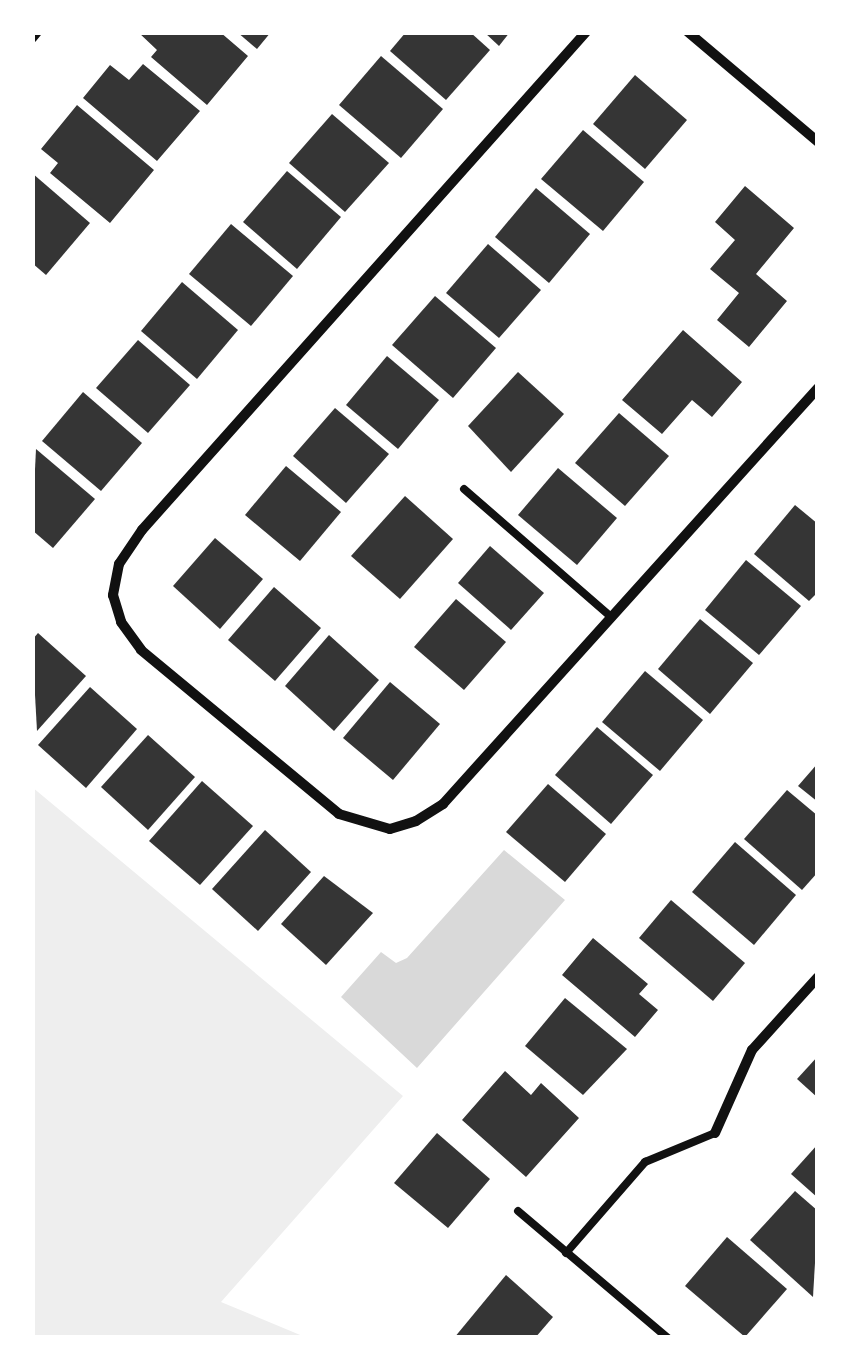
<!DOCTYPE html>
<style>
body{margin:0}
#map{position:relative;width:850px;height:1370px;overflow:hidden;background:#fff;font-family:Cabin,sans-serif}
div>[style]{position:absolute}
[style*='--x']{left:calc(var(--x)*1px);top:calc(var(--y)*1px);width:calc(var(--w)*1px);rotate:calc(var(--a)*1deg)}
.green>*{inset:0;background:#eee}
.water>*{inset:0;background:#d9d9d9}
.building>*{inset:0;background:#353535}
.service>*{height:8px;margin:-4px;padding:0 4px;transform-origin:4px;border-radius:4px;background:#111}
.minor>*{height:10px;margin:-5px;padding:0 5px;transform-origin:5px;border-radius:5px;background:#111}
span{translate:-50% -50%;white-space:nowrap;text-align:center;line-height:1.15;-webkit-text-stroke:10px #fff;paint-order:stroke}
.frame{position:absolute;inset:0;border:35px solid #fff;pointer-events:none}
</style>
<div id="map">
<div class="green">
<i style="clip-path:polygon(32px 787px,403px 1096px,221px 1302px,305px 1337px,33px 1337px)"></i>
</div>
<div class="water">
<i style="clip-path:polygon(504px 850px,565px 900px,417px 1068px,341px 997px,381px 952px,396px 963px,407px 958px)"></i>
</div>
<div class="building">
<i style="clip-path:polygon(138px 32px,220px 32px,248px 56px,207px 105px,151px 57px,157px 50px)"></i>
<i style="clip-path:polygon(237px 32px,271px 32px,257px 49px)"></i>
<i style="clip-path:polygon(406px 32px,470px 32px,490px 50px,446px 100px,390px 51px)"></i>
<i style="clip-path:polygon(484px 32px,510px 32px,499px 46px)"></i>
<i style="clip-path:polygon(381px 56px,443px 109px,401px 158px,339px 105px)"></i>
<i style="clip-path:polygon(143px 64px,200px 111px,157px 161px,83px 98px,110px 65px,129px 80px)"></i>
<i style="clip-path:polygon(635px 75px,687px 120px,645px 169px,593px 124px)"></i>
<i style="clip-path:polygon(77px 105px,154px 170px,110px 223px,50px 173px,58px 163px,41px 149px)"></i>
<i style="clip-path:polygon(332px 114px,389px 163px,345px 212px,289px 163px)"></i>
<i style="clip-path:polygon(583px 130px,644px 182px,603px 231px,541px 179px)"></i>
<i style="clip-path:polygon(287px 171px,341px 217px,297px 269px,243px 222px)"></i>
<i style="clip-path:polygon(32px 173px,90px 223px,46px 275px,32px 263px)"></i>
<i style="clip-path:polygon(745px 186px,794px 228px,756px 274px,787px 301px,749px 347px,717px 320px,739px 293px,710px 269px,735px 240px,715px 222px)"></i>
<i style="clip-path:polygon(536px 188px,590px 234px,549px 283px,495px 237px)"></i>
<i style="clip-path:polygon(231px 224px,293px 276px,251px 326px,189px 274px)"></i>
<i style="clip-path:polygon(488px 244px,541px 290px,499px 338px,446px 293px)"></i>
<i style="clip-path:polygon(182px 282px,238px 330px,197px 379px,141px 331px)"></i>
<i style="clip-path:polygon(435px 296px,496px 348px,453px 398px,392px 345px)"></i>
<i style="clip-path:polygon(683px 330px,742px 382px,712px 417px,692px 400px,662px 434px,622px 400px)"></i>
<i style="clip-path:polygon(138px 340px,190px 385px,148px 433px,96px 388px)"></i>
<i style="clip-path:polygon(387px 356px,439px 400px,398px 449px,346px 405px)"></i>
<i style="clip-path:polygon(518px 372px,564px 414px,511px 472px,468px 426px)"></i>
<i style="clip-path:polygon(83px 392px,142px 443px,101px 491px,42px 441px)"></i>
<i style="clip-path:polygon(335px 408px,389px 454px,346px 503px,293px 456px)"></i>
<i style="clip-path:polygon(619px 413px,669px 456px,625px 506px,575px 463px)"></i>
<i style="clip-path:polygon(36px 449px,95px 499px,53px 548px,32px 530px)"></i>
<i style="clip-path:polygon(286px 466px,341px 512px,300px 561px,245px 515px)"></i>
<i style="clip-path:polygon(558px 468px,617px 518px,577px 565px,518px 515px)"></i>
<i style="clip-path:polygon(405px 496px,453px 539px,400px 599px,351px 556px)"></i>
<i style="clip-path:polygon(795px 505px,818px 524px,818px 592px,809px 601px,754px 554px)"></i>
<i style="clip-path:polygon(215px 538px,263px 579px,220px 629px,173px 586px)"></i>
<i style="clip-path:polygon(490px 546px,544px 593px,511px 630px,458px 583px)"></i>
<i style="clip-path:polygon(746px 560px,801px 606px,759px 655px,705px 610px)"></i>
<i style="clip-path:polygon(274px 587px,321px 628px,275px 681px,228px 640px)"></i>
<i style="clip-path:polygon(456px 599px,506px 642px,464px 690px,414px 647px)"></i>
<i style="clip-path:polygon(700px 619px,753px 663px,710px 714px,658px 669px)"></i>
<i style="clip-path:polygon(38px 633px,86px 676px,37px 731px,32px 640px)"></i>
<i style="clip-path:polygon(329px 635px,379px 680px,334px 731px,285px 686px)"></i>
<i style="clip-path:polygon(645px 671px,703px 720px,660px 771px,602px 722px)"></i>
<i style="clip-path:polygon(390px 682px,440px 724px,393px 780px,343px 738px)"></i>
<i style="clip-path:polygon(90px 687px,137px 729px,86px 788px,38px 745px)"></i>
<i style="clip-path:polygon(597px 727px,653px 775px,611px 824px,555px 775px)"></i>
<i style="clip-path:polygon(148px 735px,195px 777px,148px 830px,101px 787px)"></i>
<i style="clip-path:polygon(818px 763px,818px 802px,798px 786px)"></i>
<i style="clip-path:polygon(202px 781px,253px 826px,200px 885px,149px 841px)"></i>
<i style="clip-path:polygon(548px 784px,606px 834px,565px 882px,506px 832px)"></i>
<i style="clip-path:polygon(787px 790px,818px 816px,818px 872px,802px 890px,744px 839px)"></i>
<i style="clip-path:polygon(265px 830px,311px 872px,258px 931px,212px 889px)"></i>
<i style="clip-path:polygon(735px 842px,796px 895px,754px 945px,692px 892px)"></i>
<i style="clip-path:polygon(324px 876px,373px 913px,326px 965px,281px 924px)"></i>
<i style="clip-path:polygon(671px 900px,745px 963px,713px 1001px,639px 938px)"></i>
<i style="clip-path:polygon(593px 938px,648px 984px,639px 994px,658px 1010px,635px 1037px,562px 975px)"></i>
<i style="clip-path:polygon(565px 998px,627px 1049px,583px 1095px,525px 1046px)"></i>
<i style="clip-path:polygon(818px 1056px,818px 1098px,797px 1079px)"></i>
<i style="clip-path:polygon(505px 1071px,531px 1095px,541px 1083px,579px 1118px,526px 1177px,462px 1120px)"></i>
<i style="clip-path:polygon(437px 1133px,490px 1179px,448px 1228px,394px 1183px)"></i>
<i style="clip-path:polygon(818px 1144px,818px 1198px,791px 1174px)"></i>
<i style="clip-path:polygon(795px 1191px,818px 1211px,813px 1297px,750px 1240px)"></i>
<i style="clip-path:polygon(727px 1237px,787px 1289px,745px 1337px,685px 1286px)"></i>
<i style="clip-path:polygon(506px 1275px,553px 1317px,535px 1338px,454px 1338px)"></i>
</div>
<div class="service">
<i style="--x:464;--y:489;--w:195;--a:41"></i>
<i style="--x:518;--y:1211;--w:197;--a:40.3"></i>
<i style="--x:566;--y:1253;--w:121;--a:-49"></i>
<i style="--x:645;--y:1162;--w:76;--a:-22.5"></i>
</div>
<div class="minor">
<i style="--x:586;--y:32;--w:667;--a:131.72"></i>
<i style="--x:142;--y:530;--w:41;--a:124.1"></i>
<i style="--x:119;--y:564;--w:32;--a:101"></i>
<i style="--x:113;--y:595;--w:28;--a:73"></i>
<i style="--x:121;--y:622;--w:34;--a:54"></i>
<i style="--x:141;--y:650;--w:257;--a:39.6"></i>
<i style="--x:339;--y:814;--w:53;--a:16.4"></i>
<i style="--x:390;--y:829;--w:27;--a:-17"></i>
<i style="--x:416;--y:821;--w:32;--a:-32"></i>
<i style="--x:443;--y:804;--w:560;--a:-47.97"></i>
<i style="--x:688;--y:32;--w:170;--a:40.2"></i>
<i style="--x:32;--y:38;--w:8;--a:-50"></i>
<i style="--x:715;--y:1133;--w:91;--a:-66"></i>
<i style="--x:752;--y:1050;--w:98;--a:-47.9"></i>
</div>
<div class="frame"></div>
</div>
